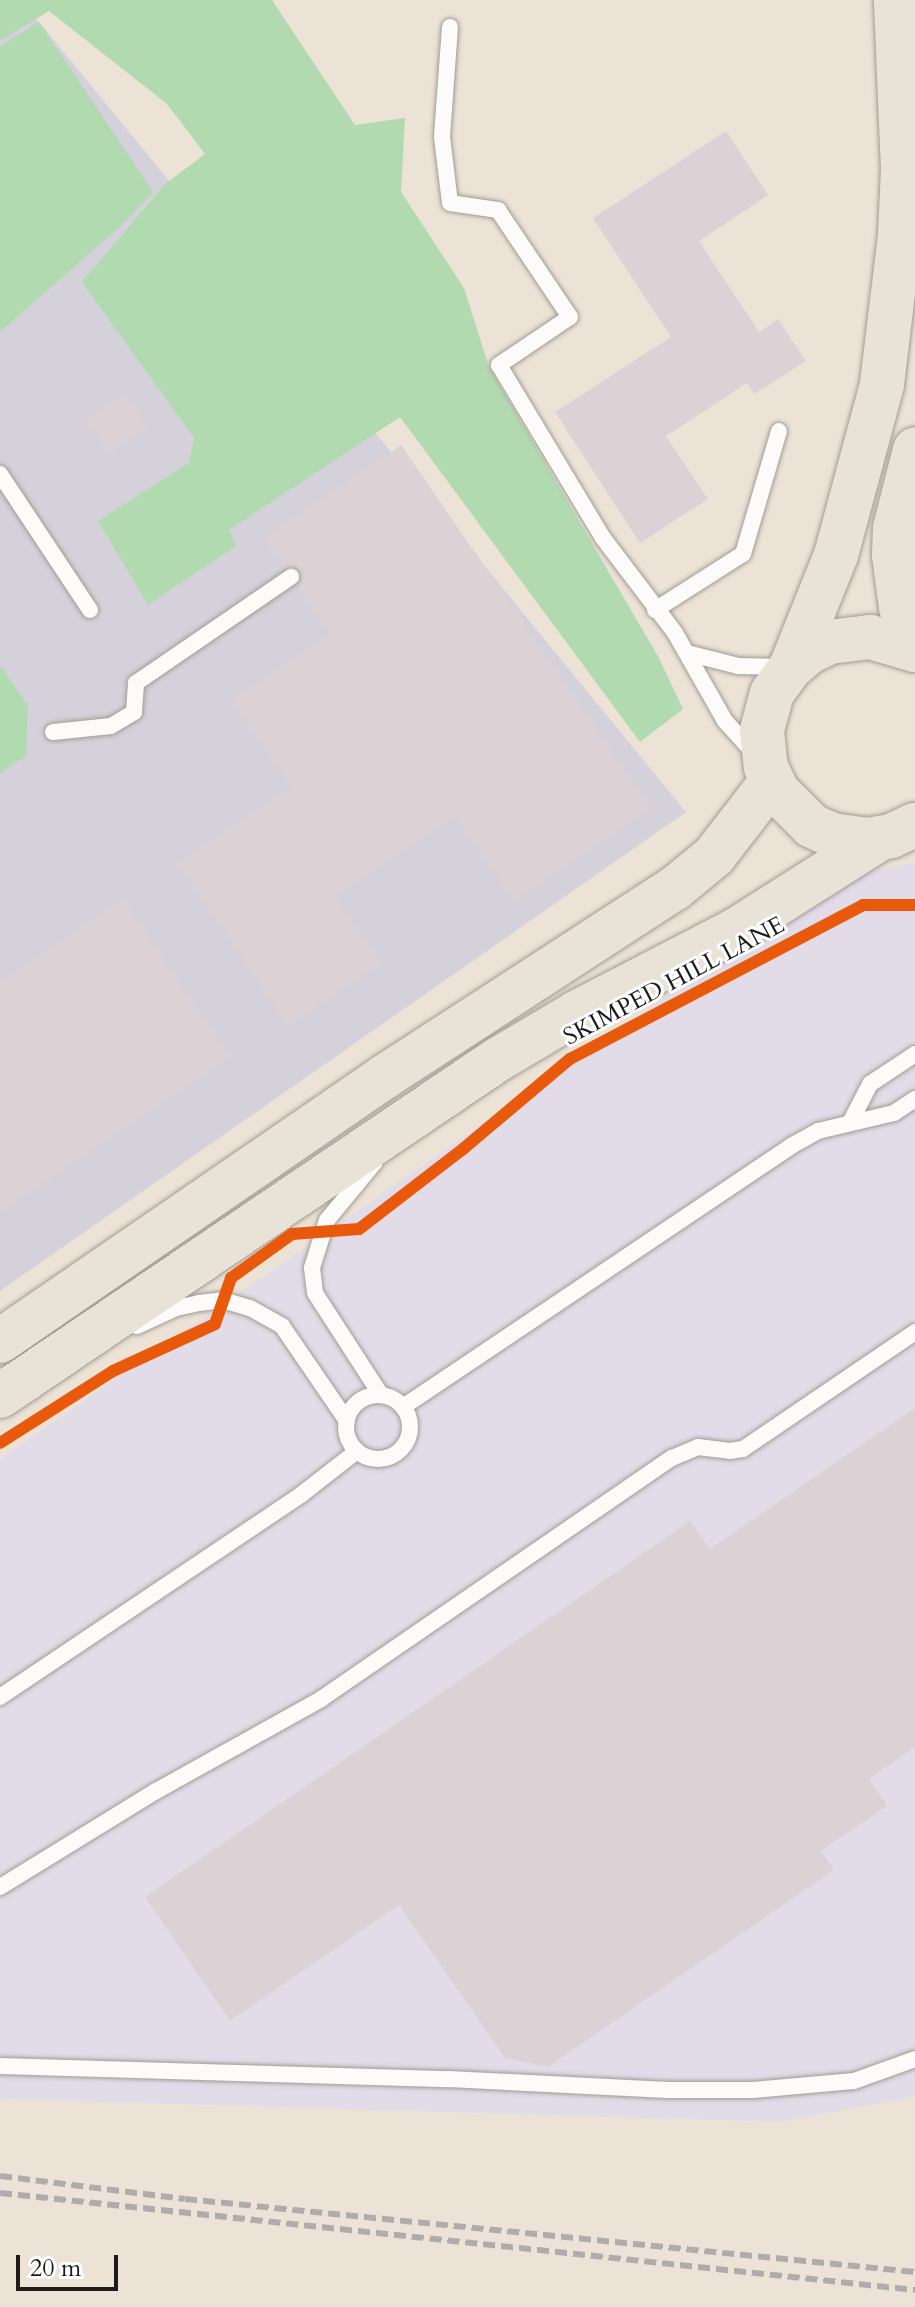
<!DOCTYPE html>
<style>
body{margin:0}
#map{position:relative;width:915px;height:2307px;overflow:hidden;background:#ece3d6;font-family:Cardo,serif}
div>[style]{position:absolute}
[style*='--x']{left:calc(var(--x)*1px);top:calc(var(--y)*1px);width:calc(var(--w)*1px);rotate:calc(var(--a)*1deg)}
.built>*{inset:0;background:#e2dce8}
.industrial>*{inset:0;background:#d4d1da}
.green>*{inset:0;background:#b2dab1}
.building>*{inset:0;background:#dcd2d5}
.roads{filter:drop-shadow(0 0 2px #a19c95) drop-shadow(0 0 2px #a19c95)}
.lane>*{height:16px;margin:-8px;padding:0 8px;transform-origin:8px;border-radius:8px;background:#fcfbf9}
.lane>.ring{margin:-8px;padding:0;box-sizing:content-box;background:none;border:16px solid #fcfbf9;border-radius:50%}
.primary>*{height:44px;margin:-22px;padding:0 22px;transform-origin:22px;border-radius:22px;background:#e9e2d6}
.rail>*{height:6px;margin-top:-3px;transform-origin:0;background:repeating-linear-gradient(90deg,#afadac 0 12px,transparent 0 18px)}
.cycleway>*{height:12px;margin:-6px;padding:0 6px;transform-origin:6px;border-radius:6px;background:#e8590c}
span{translate:-50% -50%;white-space:nowrap;text-align:center;line-height:1.15;-webkit-text-stroke:6px #fff;paint-order:stroke}
.street-label{font-size:24px;color:#1c1c1c}
.scale{position:absolute;left:16px;top:2255px;width:102px;height:36px;box-sizing:border-box;border:4px solid #1c1c1c;border-top:0;padding-left:10px;font-size:24px;line-height:28px;white-space:nowrap;color:#1c1c1c;-webkit-text-stroke:6px #fff;paint-order:stroke}
</style>
<div id="map">
<div class="built">
<i style="clip-path:polygon(915px 862px,915px 2097px,781px 2122px,0 2099px,0 1459px,835px 879px)"></i>
</div>
<div class="industrial">
<i style="clip-path:polygon(0 0,21px 0,686px 812px,0 1291px)"></i>
</div>
<div class="green">
<i style="clip-path:polygon(0 0,272px 0,355px 125px,405px 118px,401px 192px,464px 288px,489px 367px,659px 658px,683px 709px,640px 742px,400px 417px,229px 530px,236px 546px,148px 605px,98px 521px,189px 463px,194px 438px,82px 282px,165px 184px,205px 154px,167px 104px,49px 11px,0 41px)"></i>
<i style="clip-path:polygon(39px 22px,153px 192px,122px 225px,0 332px,0 46px)"></i>
<i style="clip-path:polygon(0 665px,28px 706px,26px 756px,0 773px)"></i>
</div>
<div class="building">
<i style="clip-path:polygon(726px 131px,768px 195px,699px 241px,759px 332px,778px 319px,806px 361px,754px 394px,747px 383px,666px 436px,708px 499px,640px 543px,555px 412px,671px 337px,593px 218px)"></i>
<i style="clip-path:polygon(124px 393px,148px 427px,109px 454px,86px 419px)"></i>
<i style="clip-path:polygon(401px 445px,651px 808px,514px 901px,455px 816px,335px 896px,381px 963px,288px 1026px,178px 863px,291px 787px,232px 700px,330px 634px,297px 586px,301px 581px,300px 571px,295px 567px,285px 568px,264px 538px)"></i>
<i style="clip-path:polygon(123px 899px,230px 1057px,0 1212px,0 982px)"></i>
<i style="clip-path:polygon(915px 1408px,915px 1747px,869px 1779px,887px 1806px,821px 1851px,834px 1870px,548px 2067px,505px 2058px,399px 1905px,230px 2021px,145px 1897px,690px 1521px,710px 1549px)"></i>
</div>
<div class="roads">
<div class="lane">
<i style="--x:450;--y:27;--w:110;--a:94.2"></i>
<i style="--x:442;--y:137;--w:66;--a:83.1"></i>
<i style="--x:450;--y:203;--w:49;--a:8.3"></i>
<i style="--x:498;--y:210;--w:129;--a:56.1"></i>
<i style="--x:570;--y:317;--w:86;--a:145.9"></i>
<i style="--x:499;--y:365;--w:202;--a:59"></i>
<i style="--x:603;--y:538;--w:119;--a:52.8"></i>
<i style="--x:675;--y:633;--w:101;--a:60.4"></i>
<i style="--x:725;--y:721;--w:45;--a:47.7"></i>
<i style="--x:0;--y:474;--w:163;--a:56.5"></i>
<i style="--x:655;--y:610;--w:104;--a:-32.5"></i>
<i style="--x:743;--y:554;--w:128;--a:-73.7"></i>
<i style="--x:687;--y:653;--w:53;--a:14.3"></i>
<i style="--x:738;--y:666;--w:46;--a:1.2"></i>
<i style="--x:53;--y:732;--w:58;--a:-5.9"></i>
<i style="--x:111;--y:726;--w:27;--a:-31"></i>
<i style="--x:134;--y:712;--w:29;--a:-86"></i>
<i style="--x:136;--y:683;--w:188;--a:-34.4"></i>
<i style="--x:851;--y:1121;--w:42;--a:-62.8"></i>
<i style="--x:870;--y:1084;--w:54;--a:-33.7"></i>
<i style="--x:375;--y:1162;--w:75;--a:129.6"></i>
<i style="--x:327;--y:1220;--w:50;--a:107.4"></i>
<i style="--x:312;--y:1268;--w:25;--a:83"></i>
<i style="--x:315;--y:1293;--w:121;--a:57.1"></i>
<i style="--x:137;--y:1326;--w:43;--a:-24.8"></i>
<i style="--x:176;--y:1308;--w:24;--a:-12"></i>
<i style="--x:199;--y:1303;--w:24;--a:-7"></i>
<i style="--x:223;--y:1300;--w:28;--a:17"></i>
<i style="--x:250;--y:1308;--w:37;--a:29"></i>
<i style="--x:282;--y:1326;--w:115;--a:55.6"></i>
<i class="ring" style="left:346px;top:1395px;width:48px;height:48px"></i>
<i style="--x:403;--y:1407;--w:468;--a:-33.9"></i>
<i style="--x:791;--y:1146;--w:31;--a:-29"></i>
<i style="--x:818;--y:1131;--w:78;--a:-13.3"></i>
<i style="--x:894;--y:1113;--w:25;--a:-34"></i>
<i style="--x:0;--y:1697;--w:364;--a:-33.9"></i>
<i style="--x:302;--y:1494;--w:70;--a:-38"></i>
<i style="--x:0;--y:1887;--w:183;--a:-31.6"></i>
<i style="--x:156;--y:1791;--w:189;--a:-29.1"></i>
<i style="--x:321;--y:1699;--w:426;--a:-34.5"></i>
<i style="--x:672;--y:1458;--w:28;--a:-23"></i>
<i style="--x:698;--y:1447;--w:32;--a:7"></i>
<i style="--x:730;--y:1451;--w:13;--a:-9"></i>
<i style="--x:743;--y:1449;--w:208;--a:-34.2"></i>
<i style="--x:0;--y:2066;--w:449;--a:1.7"></i>
<i style="--x:449;--y:2079;--w:219;--a:2.9"></i>
<i style="--x:668;--y:2090;--w:85;--a:0"></i>
<i style="--x:753;--y:2090;--w:101;--a:-5.1"></i>
<i style="--x:854;--y:2081;--w:65;--a:-19.8"></i>
</div>
<div class="primary">
<i style="--x:913;--y:649;--w:44;--a:-105.9"></i>
<i style="--x:901;--y:607;--w:52;--a:-97.7"></i>
<i style="--x:894;--y:555;--w:27;--a:-88"></i>
<i style="--x:895;--y:528;--w:81;--a:-75.6"></i>
<i style="--x:915;--y:650;--w:47;--a:-163.9"></i>
<i style="--x:870;--y:637;--w:40;--a:172.9"></i>
<i style="--x:830;--y:642;--w:23;--a:155"></i>
<i style="--x:809;--y:652;--w:23;--a:140"></i>
<i style="--x:791;--y:667;--w:32;--a:126"></i>
<i style="--x:772;--y:693;--w:39;--a:105"></i>
<i style="--x:762;--y:731;--w:36;--a:84"></i>
<i style="--x:766;--y:767;--w:26;--a:65"></i>
<i style="--x:777;--y:791;--w:49;--a:45"></i>
<i style="--x:812;--y:826;--w:22;--a:24"></i>
<i style="--x:832;--y:835;--w:35;--a:8"></i>
<i style="--x:867;--y:840;--w:24;--a:-9"></i>
<i style="--x:891;--y:836;--w:26;--a:-25"></i>
<i style="--x:791;--y:667;--w:121;--a:-68.1"></i>
<i style="--x:836;--y:555;--w:177;--a:-74.9"></i>
<i style="--x:882;--y:384;--w:150;--a:-83.1"></i>
<i style="--x:900;--y:235;--w:65;--a:-87.4"></i>
<i style="--x:903;--y:170;--w:170;--a:-92.4"></i>
<i style="--x:0;--y:1341;--w:466;--a:-34.5"></i>
<i style="--x:384;--y:1077;--w:346;--a:-33"></i>
<i style="--x:674;--y:889;--w:52;--a:-39.5"></i>
<i style="--x:714;--y:856;--w:95;--a:-52.3"></i>
<i style="--x:0;--y:1396;--w:600;--a:-34.06"></i>
<i style="--x:497;--y:1060;--w:92;--a:-30.7"></i>
<i style="--x:576;--y:1013;--w:180;--a:-27.4"></i>
<i style="--x:736;--y:930;--w:172;--a:-32.4"></i>
</div>
</div>
<div class="rail">
<i style="--x:0;--y:2176;--w:186;--a:7.1"></i>
<i style="--x:185;--y:2199;--w:734;--a:5.71"></i>
<i style="--x:0;--y:2193;--w:920;--a:6.05"></i>
</div>
<div class="cycleway">
<i style="--x:0;--y:1443;--w:134;--a:-32.5"></i>
<i style="--x:113;--y:1371;--w:112;--a:-24.7"></i>
<i style="--x:215;--y:1324;--w:49;--a:-70.8"></i>
<i style="--x:231;--y:1278;--w:75;--a:-35.8"></i>
<i style="--x:292;--y:1234;--w:67;--a:-4.3"></i>
<i style="--x:359;--y:1229;--w:131;--a:-37.6"></i>
<i style="--x:463;--y:1149;--w:140;--a:-40.1"></i>
<i style="--x:570;--y:1059;--w:331;--a:-27.7"></i>
<i style="--x:863;--y:905;--w:52;--a:0"></i>
</div>
<div class="street-label">
<span style="left:674px;top:981px;rotate:-28deg">SKIMPED HILL LANE</span>
</div>
<div class="scale">20 m</div>
</div>
